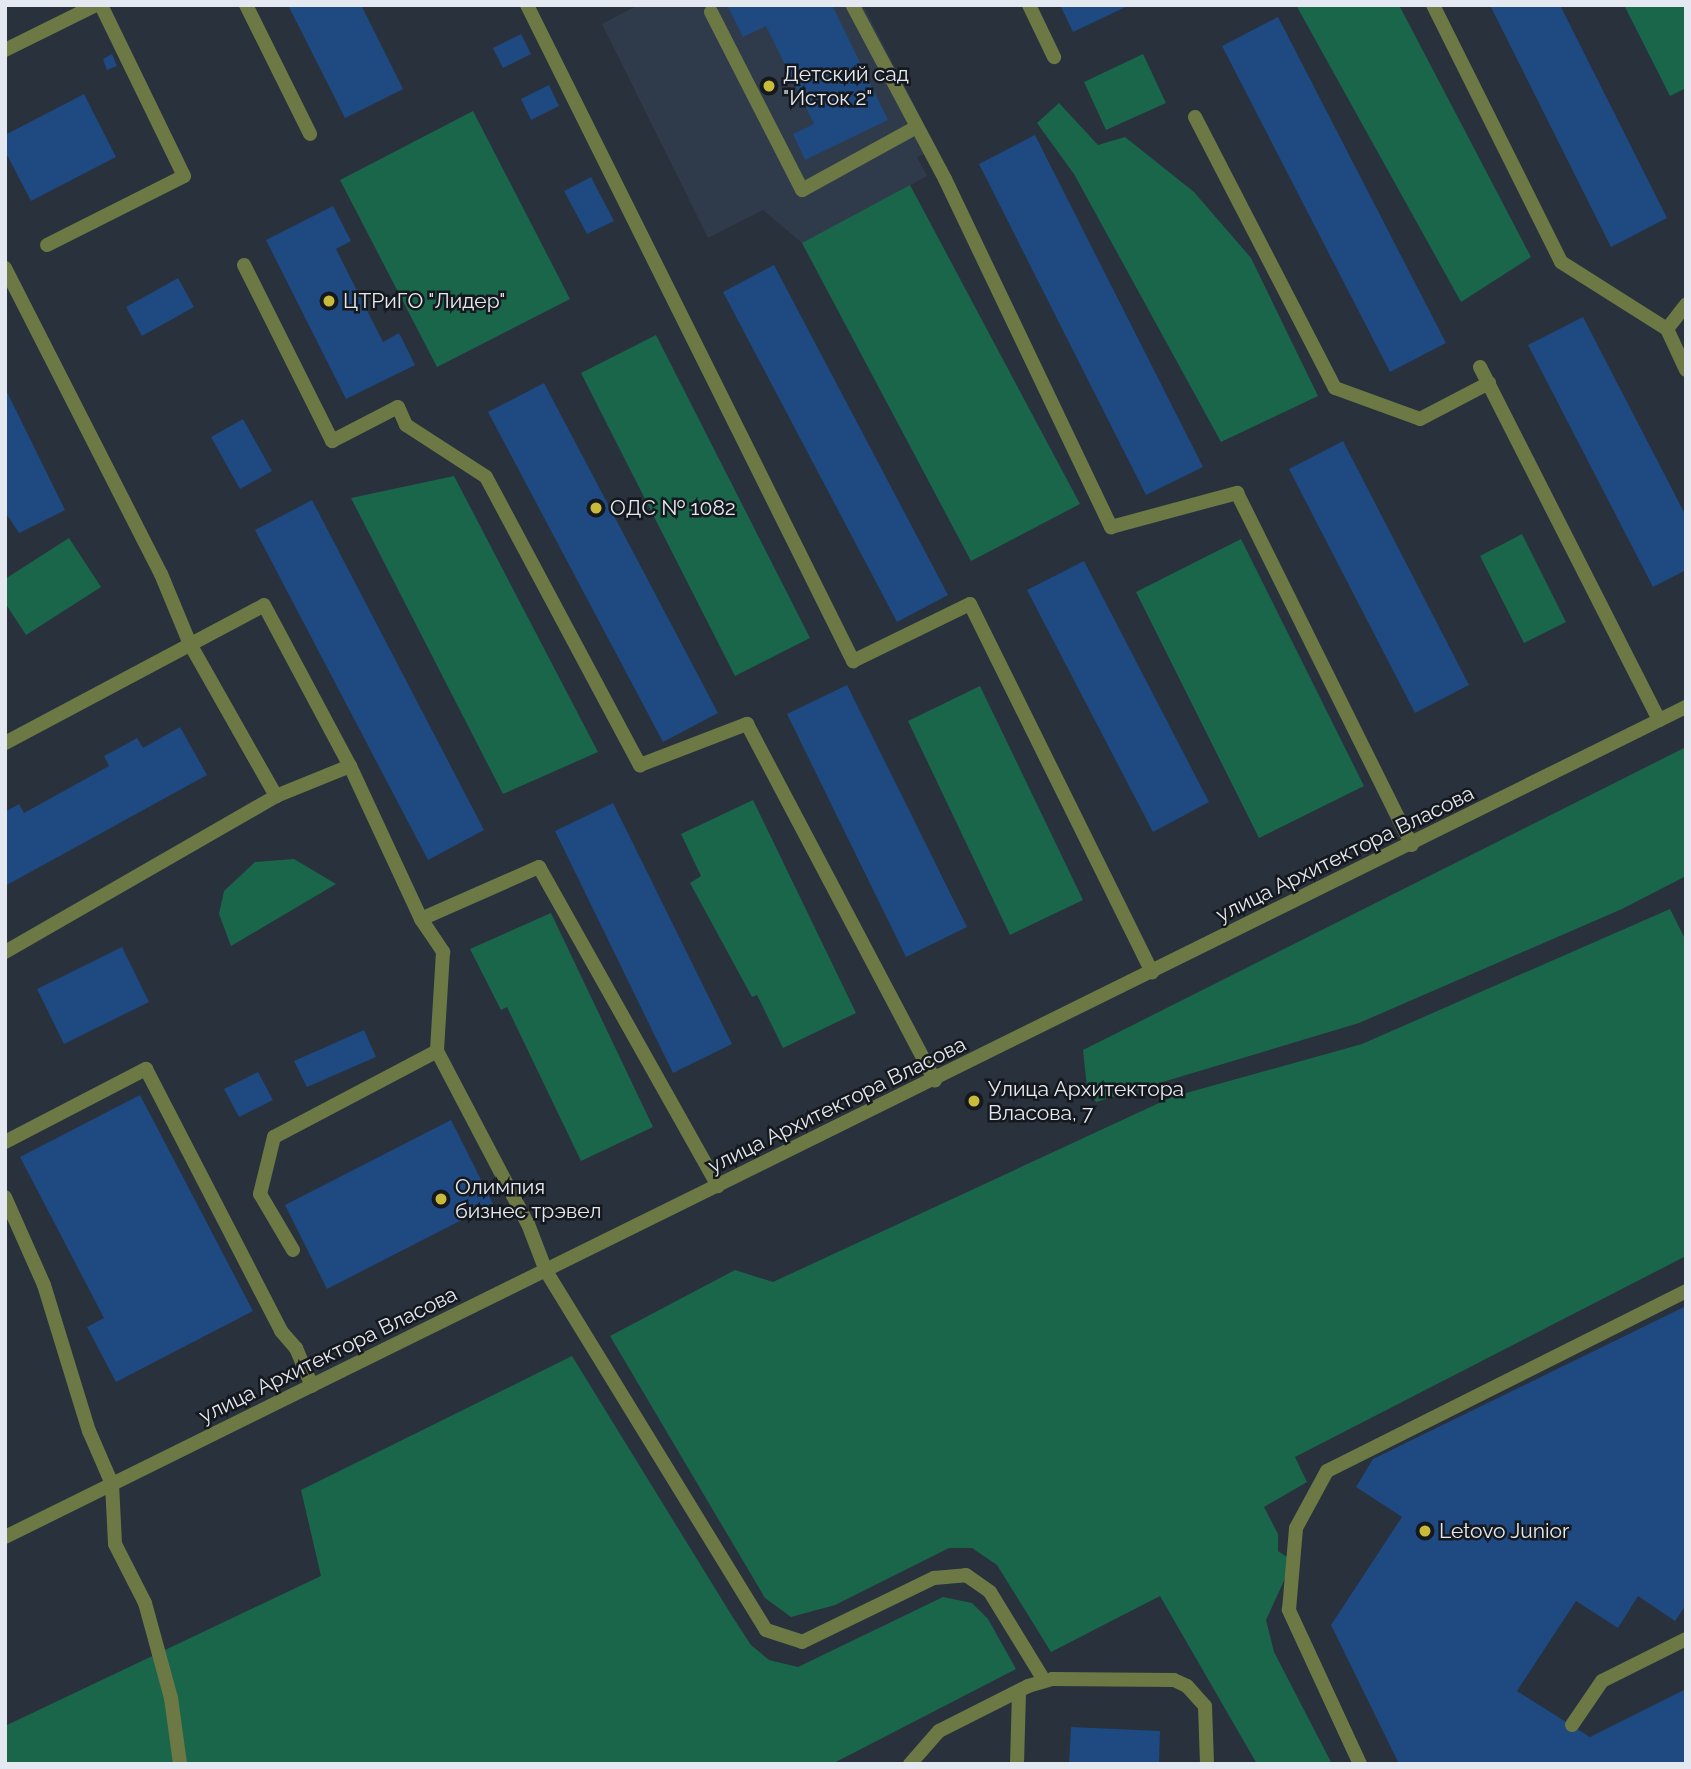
<!DOCTYPE html>
<meta charset="utf-8">
<style>
body{margin:0}
#map{position:relative;width:1691px;height:1769px;overflow:hidden;background:#28313c;font-family:Raleway,sans-serif}
div>[style]{position:absolute}
[style*='--x']{left:calc(var(--x)*1px);top:calc(var(--y)*1px);width:calc(var(--w)*1px);rotate:calc(var(--a)*1deg)}
.built>*{inset:0;background:#2f3b4b}
.green>*{inset:0;background:#1a664b}
.building>*{inset:0;background:#1e4981}
.service>*{height:14px;margin:-7px;padding:0 7px;transform-origin:7px;border-radius:7px;background:#6d7945}
.tertiary>*{height:14px;margin:-7px;padding:0 7px;transform-origin:7px;border-radius:7px;background:#6d7945}
.dots>*{width:19px;height:19px;translate:-50% -50%;box-sizing:border-box;border:4px solid #15181d;border-radius:50%}
span{translate:-50% -50%;white-space:nowrap;text-align:center;line-height:1.15;-webkit-text-stroke:5px #15181d;paint-order:stroke}
.poi-label{font-size:21px;color:#e4e9f1}
.left{translate:0 -50%;text-align:left}
.street-label{font-size:21px;color:#e4e9f1}
.frame{position:absolute;inset:0;border:7px solid #e4e9f1;pointer-events:none}
</style>
<div id="map">
<div class="built">
<i style="clip-path:polygon(638px 5px,863px 5px,937px 149px,917px 157px,927px 176px,887px 198px,812px 258px,802px 243px,763px 210px,708px 238px,602px 24px)"></i>
</div>
<div class="green">
<i style="clip-path:polygon(1296px 5px,1399px 5px,1531px 257px,1461px 302px)"></i>
<i style="clip-path:polygon(1624px 5px,1686px 5px,1686px 88px,1670px 96px)"></i>
<i style="clip-path:polygon(1143px 54px,1166px 103px,1106px 130px,1084px 82px)"></i>
<i style="clip-path:polygon(1059px 103px,1098px 145px,1125px 137px,1194px 192px,1251px 258px,1318px 396px,1221px 442px,1074px 174px,1037px 123px)"></i>
<i style="clip-path:polygon(473px 111px,570px 299px,437px 367px,340px 180px)"></i>
<i style="clip-path:polygon(910px 185px,1080px 504px,971px 561px,802px 243px)"></i>
<i style="clip-path:polygon(656px 335px,810px 638px,735px 676px,581px 373px)"></i>
<i style="clip-path:polygon(454px 476px,598px 752px,503px 794px,351px 498px)"></i>
<i style="clip-path:polygon(1522px 534px,1566px 622px,1524px 643px,1480px 556px)"></i>
<i style="clip-path:polygon(69px 538px,101px 587px,26px 635px,5px 603px,5px 579px)"></i>
<i style="clip-path:polygon(1241px 539px,1364px 786px,1259px 838px,1136px 592px)"></i>
<i style="clip-path:polygon(980px 686px,1083px 900px,1010px 935px,908px 721px)"></i>
<i style="clip-path:polygon(1686px 747px,1686px 876px,1622px 909px,1359px 1023px,1096px 1102px,1087px 1087px,1083px 1050px)"></i>
<i style="clip-path:polygon(753px 800px,856px 1013px,783px 1048px,757px 995px,752px 997px,690px 883px,701px 876px,681px 834px)"></i>
<i style="clip-path:polygon(294px 859px,336px 884px,231px 946px,219px 914px,224px 891px,255px 862px)"></i>
<i style="clip-path:polygon(1670px 909px,1686px 941px,1686px 1256px,1295px 1457px,1307px 1482px,1264px 1507px,1278px 1534px,1278px 1551px,1293px 1561px,1266px 1620px,1274px 1652px,1332px 1764px,1257px 1764px,1160px 1596px,1051px 1652px,997px 1565px,972px 1548px,949px 1548px,835px 1605px,791px 1617px,765px 1598px,610px 1336px,735px 1270px,773px 1282px,1172px 1097px,1362px 1044px)"></i>
<i style="clip-path:polygon(551px 913px,653px 1127px,581px 1161px,507px 1007px,501px 1010px,470px 949px)"></i>
<i style="clip-path:polygon(572px 1356px,732px 1616px,751px 1645px,769px 1660px,798px 1667px,943px 1597px,972px 1603px,988px 1619px,1016px 1669px,832px 1764px,5px 1764px,5px 1726px,321px 1576px,301px 1490px)"></i>
</div>
<div class="building">
<i style="clip-path:polygon(288px 5px,361px 5px,403px 89px,345px 118px)"></i>
<i style="clip-path:polygon(727px 5px,832px 5px,888px 120px,805px 160px,793px 134px,814px 124px,766px 26px,743px 37px)"></i>
<i style="clip-path:polygon(1060px 5px,1130px 5px,1073px 32px)"></i>
<i style="clip-path:polygon(1490px 5px,1560px 5px,1667px 218px,1611px 247px)"></i>
<i style="clip-path:polygon(1278px 17px,1446px 343px,1390px 372px,1222px 46px)"></i>
<i style="clip-path:polygon(521px 34px,531px 54px,503px 68px,493px 48px)"></i>
<i style="clip-path:polygon(112px 54px,117px 66px,107px 70px,103px 59px)"></i>
<i style="clip-path:polygon(549px 85px,559px 106px,531px 120px,521px 99px)"></i>
<i style="clip-path:polygon(84px 94px,116px 157px,31px 201px,5px 151px,5px 135px)"></i>
<i style="clip-path:polygon(1035px 135px,1203px 467px,1146px 495px,979px 164px)"></i>
<i style="clip-path:polygon(591px 177px,614px 221px,587px 234px,564px 191px)"></i>
<i style="clip-path:polygon(333px 206px,351px 241px,336px 249px,383px 342px,399px 333px,415px 365px,346px 399px,266px 240px)"></i>
<i style="clip-path:polygon(774px 265px,948px 595px,897px 622px,723px 292px)"></i>
<i style="clip-path:polygon(178px 278px,194px 307px,142px 336px,126px 307px)"></i>
<i style="clip-path:polygon(1583px 317px,1686px 516px,1686px 570px,1653px 587px,1528px 345px)"></i>
<i style="clip-path:polygon(544px 383px,718px 713px,663px 742px,488px 412px)"></i>
<i style="clip-path:polygon(5px 388px,65px 510px,19px 533px,5px 512px)"></i>
<i style="clip-path:polygon(243px 419px,272px 471px,240px 489px,211px 437px)"></i>
<i style="clip-path:polygon(1343px 441px,1469px 685px,1415px 713px,1289px 469px)"></i>
<i style="clip-path:polygon(312px 500px,484px 830px,428px 860px,255px 530px)"></i>
<i style="clip-path:polygon(1084px 561px,1209px 802px,1153px 832px,1027px 590px)"></i>
<i style="clip-path:polygon(847px 685px,967px 927px,906px 957px,787px 714px)"></i>
<i style="clip-path:polygon(180px 727px,207px 775px,5px 886px,5px 812px,19px 804px,24px 813px,109px 766px,104px 756px,121px 747px,137px 738px,143px 748px)"></i>
<i style="clip-path:polygon(613px 803px,732px 1044px,673px 1073px,555px 831px)"></i>
<i style="clip-path:polygon(122px 947px,149px 1002px,64px 1044px,37px 989px)"></i>
<i style="clip-path:polygon(364px 1030px,376px 1057px,307px 1087px,294px 1061px)"></i>
<i style="clip-path:polygon(258px 1072px,273px 1100px,239px 1117px,224px 1089px)"></i>
<i style="clip-path:polygon(140px 1095px,253px 1311px,116px 1382px,87px 1327px,104px 1318px,20px 1157px)"></i>
<i style="clip-path:polygon(451px 1120px,493px 1204px,327px 1289px,285px 1205px)"></i>
<i style="clip-path:polygon(1686px 1306px,1686px 1605px,1675px 1621px,1638px 1596px,1618px 1628px,1576px 1601px,1517px 1691px,1590px 1737px,1686px 1689px,1686px 1764px,1399px 1764px,1331px 1625px,1402px 1517px,1356px 1487px,1373px 1459px)"></i>
<i style="clip-path:polygon(1071px 1727px,1160px 1731px,1159px 1764px,1069px 1764px)"></i>
</div>
<div class="service">
<i style="--x:246;--y:5;--w:144;--a:63.6"></i>
<i style="--x:527;--y:5;--w:733;--a:63.57"></i>
<i style="--x:853;--y:661;--w:130;--a:-26"></i>
<i style="--x:970;--y:604;--w:411;--a:63.7"></i>
<i style="--x:1029;--y:5;--w:58;--a:64.3"></i>
<i style="--x:1433;--y:5;--w:287;--a:63.5"></i>
<i style="--x:1561;--y:262;--w:125;--a:32.3"></i>
<i style="--x:1667;--y:329;--w:45;--a:65.1"></i>
<i style="--x:853;--y:6;--w:196;--a:62"></i>
<i style="--x:945;--y:179;--w:386;--a:64.5"></i>
<i style="--x:1111;--y:527;--w:131;--a:-15.1"></i>
<i style="--x:1237;--y:493;--w:393;--a:63.6"></i>
<i style="--x:711;--y:12;--w:200;--a:62.9"></i>
<i style="--x:802;--y:190;--w:129;--a:-28.8"></i>
<i style="--x:5;--y:50;--w:102;--a:-26.3"></i>
<i style="--x:1195;--y:117;--w:305;--a:62.7"></i>
<i style="--x:1335;--y:388;--w:90;--a:20"></i>
<i style="--x:1420;--y:419;--w:78;--a:-27.6"></i>
<i style="--x:47;--y:245;--w:153;--a:-26.7"></i>
<i style="--x:184;--y:176;--w:190;--a:-115.9"></i>
<i style="--x:244;--y:265;--w:197;--a:63.4"></i>
<i style="--x:332;--y:441;--w:74;--a:-27.3"></i>
<i style="--x:398;--y:407;--w:20;--a:66"></i>
<i style="--x:406;--y:425;--w:95;--a:33"></i>
<i style="--x:486;--y:477;--w:327;--a:61.9"></i>
<i style="--x:640;--y:765;--w:115;--a:-21"></i>
<i style="--x:747;--y:724;--w:403;--a:62.2"></i>
<i style="--x:5;--y:268;--w:343;--a:63"></i>
<i style="--x:161;--y:574;--w:76;--a:67.5"></i>
<i style="--x:190;--y:644;--w:175;--a:60.5"></i>
<i style="--x:1667;--y:329;--w:31;--a:-52"></i>
<i style="--x:1480;--y:367;--w:396;--a:63.1"></i>
<i style="--x:5;--y:743;--w:293;--a:-28"></i>
<i style="--x:264;--y:605;--w:183;--a:61.9"></i>
<i style="--x:421;--y:919;--w:40;--a:56"></i>
<i style="--x:443;--y:952;--w:99;--a:93.5"></i>
<i style="--x:5;--y:952;--w:313;--a:-29.9"></i>
<i style="--x:276;--y:796;--w:80;--a:-22.1"></i>
<i style="--x:350;--y:766;--w:169;--a:65.1"></i>
<i style="--x:421;--y:919;--w:129;--a:-23.8"></i>
<i style="--x:539;--y:867;--w:366;--a:60.7"></i>
<i style="--x:5;--y:1142;--w:159;--a:-27.4"></i>
<i style="--x:146;--y:1069;--w:295;--a:62.7"></i>
<i style="--x:281;--y:1331;--w:23;--a:49"></i>
<i style="--x:296;--y:1348;--w:41;--a:67.2"></i>
<i style="--x:5;--y:1197;--w:96;--a:66.1"></i>
<i style="--x:44;--y:1285;--w:153;--a:72.9"></i>
<i style="--x:89;--y:1431;--w:58;--a:66.5"></i>
<i style="--x:112;--y:1484;--w:60;--a:87.1"></i>
<i style="--x:115;--y:1544;--w:66;--a:63"></i>
<i style="--x:145;--y:1603;--w:98;--a:74.7"></i>
<i style="--x:171;--y:1698;--w:67;--a:82.2"></i>
<i style="--x:293;--y:1250;--w:65;--a:-120.5"></i>
<i style="--x:260;--y:1194;--w:59;--a:-76.2"></i>
<i style="--x:274;--y:1137;--w:184;--a:-27.8"></i>
<i style="--x:437;--y:1051;--w:195;--a:62.3"></i>
<i style="--x:528;--y:1224;--w:50;--a:69"></i>
<i style="--x:546;--y:1271;--w:421;--a:58.5"></i>
<i style="--x:766;--y:1630;--w:38;--a:18"></i>
<i style="--x:802;--y:1642;--w:147;--a:-25.9"></i>
<i style="--x:934;--y:1578;--w:32;--a:-5"></i>
<i style="--x:966;--y:1575;--w:29;--a:35"></i>
<i style="--x:990;--y:1592;--w:103;--a:58.5"></i>
<i style="--x:1572;--y:1725;--w:53;--a:-55.7"></i>
<i style="--x:1602;--y:1681;--w:94;--a:-26.6"></i>
<i style="--x:910;--y:1764;--w:44;--a:-48.7"></i>
<i style="--x:939;--y:1731;--w:100;--a:-26.8"></i>
<i style="--x:1028;--y:1686;--w:25;--a:-16"></i>
<i style="--x:1052;--y:1679;--w:122;--a:0.5"></i>
<i style="--x:1174;--y:1680;--w:14;--a:25"></i>
<i style="--x:1187;--y:1686;--w:27;--a:48"></i>
<i style="--x:1205;--y:1706;--w:58;--a:88"></i>
<i style="--x:1017;--y:1764;--w:73;--a:-88.4"></i>
<i style="--x:1360;--y:1764;--w:170;--a:-114.8"></i>
<i style="--x:1289;--y:1610;--w:82;--a:-85.1"></i>
<i style="--x:1296;--y:1528;--w:65;--a:-61.5"></i>
<i style="--x:1327;--y:1471;--w:402;--a:-26.6"></i>
</div>
<div class="tertiary">
<i style="--x:5;--y:1537;--w:1875;--a:-26.28"></i>
</div>
<div class="dots">
<i style="left:769px;top:86px;background:#c8bb3b"></i>
<i style="left:329px;top:301px;background:#c8bb3b"></i>
<i style="left:596px;top:508px;background:#c8bb3b"></i>
<i style="left:974px;top:1101px;background:#c8bb3b"></i>
<i style="left:441px;top:1199px;background:#c8bb3b"></i>
<i style="left:1425px;top:1531px;background:#c8bb3b"></i>
</div>
<div class="poi-label">
<span class="left" style="left:783px;top:86px">Детский сад<br>"Исток 2"</span>
<span class="left" style="left:343px;top:301px">ЦТРиГО "Лидер"</span>
<span class="left" style="left:610px;top:508px">ОДС № 1082</span>
<span class="left" style="left:988px;top:1101px">Улица Архитектора<br>Власова, 7</span>
<span class="left" style="left:455px;top:1199px">Олимпия<br>бизнес трэвел</span>
<span class="left" style="left:1439px;top:1531px">Letovo Junior</span>
</div>
<div class="street-label">
<span style="left:1345px;top:854px;rotate:-26deg">улица Архитектора Власова</span>
<span style="left:837px;top:1105px;rotate:-26deg">улица Архитектора Власова</span>
<span style="left:328px;top:1355px;rotate:-26deg">улица Архитектора Власова</span>
</div>
<div class="frame"></div>
</div>
